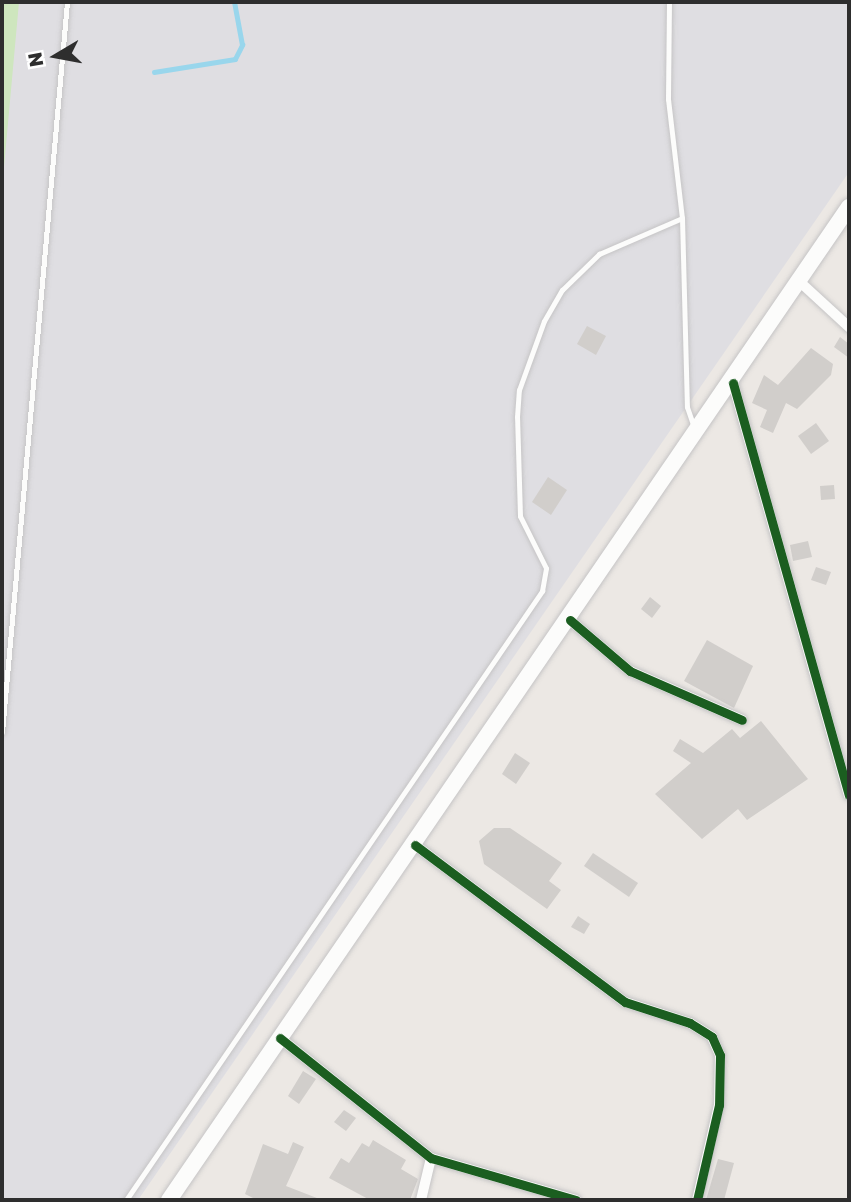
<!DOCTYPE html>
<style>
body{margin:0}
#map{position:relative;width:851px;height:1202px;overflow:hidden;background:#ece8e4;font-family:"Golos Text",sans-serif}
div>[style]{position:absolute}
[style*='--x']{left:calc(var(--x)*1px);top:calc(var(--y)*1px);width:calc(var(--w)*1px);rotate:calc(var(--a)*1deg)}
.airport>*{inset:0;background:#dfdee2}
.green>*{inset:0;background:#cee6be}
.stream>*{height:4.5px;margin:-2.25px;padding:0 2.25px;transform-origin:2.25px;border-radius:2.25px;background:#99d6ec}
.building>*{inset:0;background:#d1cecb}
.roads{filter:drop-shadow(0 0 2px #c5c4c5) drop-shadow(0 0 2px #c5c4c5)}
.service>*{height:5px;margin:-2.5px;padding:0 2.5px;transform-origin:2.5px;border-radius:2.5px;background:#fcfcfb}
.minor>*{height:10px;margin:-5px;padding:0 5px;transform-origin:5px;border-radius:5px;background:#fcfcfb}
.secondary>*{height:16px;margin:-8px;padding:0 8px;transform-origin:8px;border-radius:8px;background:#fcfcfb}
.cycleway>*{height:9px;margin:-4.5px;padding:0 4.5px;transform-origin:4.5px;border-radius:4.5px;background:#1b5e20}
span{translate:-50% -50%;white-space:nowrap;text-align:center;line-height:1.15;-webkit-text-stroke:5px #fff;paint-order:stroke}
.frame{position:absolute;inset:0;border:4px solid #2e2e2e;pointer-events:none}
.north{position:absolute;left:21px;top:21px;width:70px;height:70px;-webkit-text-stroke:5px #fff;paint-order:stroke;rotate:260deg;font-size:19px;font-weight:700;line-height:28px;text-align:center;color:#2e2e2e}
.north::after{content:'';display:block;margin:auto;width:24px;height:32px;background:#2e2e2e;clip-path:polygon(50% 0,100% 100%,50% 72%,0 100%)}
</style>
<div id="map">
<div class="airport">
<i style="clip-path:polygon(2px 2px,849px 2px,849px 172px,138px 1200px,2px 1200px)"></i>
</div>
<div class="green">
<i style="clip-path:polygon(2px 2px,19px 2px,2px 189px)"></i>
</div>
<div class="stream">
<i style="--x:154;--y:72;--w:82;--a:-9.1"></i>
<i style="--x:235;--y:59;--w:16;--a:-63"></i>
<i style="--x:242;--y:45;--w:44;--a:-100.5"></i>
</div>
<div class="building">
<i style="clip-path:polygon(587px 326px,606px 336px,596px 355px,577px 344px)"></i>
<i style="clip-path:polygon(840px 337px,849px 344px,849px 358px,834px 347px)"></i>
<i style="clip-path:polygon(811px 348px,833px 364px,831px 375px,797px 409px,786px 403px,773px 433px,760px 427px,767px 410px,752px 403px,764px 375px,778px 385px)"></i>
<i style="clip-path:polygon(816px 423px,829px 441px,811px 454px,798px 436px)"></i>
<i style="clip-path:polygon(548px 477px,567px 490px,551px 515px,532px 502px)"></i>
<i style="clip-path:polygon(834px 485px,835px 499px,821px 500px,820px 486px)"></i>
<i style="clip-path:polygon(808px 541px,812px 557px,793px 561px,790px 545px)"></i>
<i style="clip-path:polygon(816px 567px,831px 572px,826px 585px,811px 580px)"></i>
<i style="clip-path:polygon(650px 597px,661px 606px,652px 618px,641px 609px)"></i>
<i style="clip-path:polygon(707px 640px,753px 666px,734px 708px,684px 681px)"></i>
<i style="clip-path:polygon(761px 721px,808px 779px,747px 820px,738px 809px,702px 839px,655px 794px,691px 763px,673px 751px,680px 739px,703px 753px,732px 729px,740px 738px)"></i>
<i style="clip-path:polygon(515px 753px,530px 763px,516px 784px,502px 774px)"></i>
<i style="clip-path:polygon(494px 828px,510px 828px,562px 863px,549px 881px,561px 890px,547px 909px,484px 864px,479px 841px)"></i>
<i style="clip-path:polygon(593px 853px,638px 883px,629px 897px,584px 866px)"></i>
<i style="clip-path:polygon(578px 916px,590px 924px,584px 934px,571px 927px)"></i>
<i style="clip-path:polygon(303px 1071px,316px 1079px,299px 1104px,288px 1096px)"></i>
<i style="clip-path:polygon(344px 1110px,356px 1118px,346px 1131px,334px 1122px)"></i>
<i style="clip-path:polygon(373px 1140px,406px 1160px,401px 1169px,418px 1179px,410px 1200px,370px 1200px,329px 1178px,341px 1158px,349px 1163px,362px 1143px,369px 1147px)"></i>
<i style="clip-path:polygon(293px 1142px,304px 1147px,286px 1186px,322px 1200px,257px 1200px,245px 1194px,263px 1144px,288px 1154px)"></i>
<i style="clip-path:polygon(718px 1159px,734px 1163px,724px 1200px,706px 1200px)"></i>
</div>
<div class="roads">
<div class="service">
<i style="--x:669;--y:2;--w:97;--a:90.6"></i>
<i style="--x:668;--y:99;--w:120;--a:83.3"></i>
<i style="--x:2;--y:732;--w:733;--a:-84.91"></i>
<i style="--x:126;--y:1200;--w:738;--a:-55.66"></i>
<i style="--x:542;--y:591;--w:23;--a:-80"></i>
<i style="--x:546;--y:568;--w:58;--a:-116.6"></i>
<i style="--x:520;--y:516;--w:99;--a:-91.7"></i>
<i style="--x:517;--y:417;--w:27;--a:-86"></i>
<i style="--x:519;--y:390;--w:73;--a:-70.1"></i>
<i style="--x:544;--y:321;--w:36;--a:-60"></i>
<i style="--x:562;--y:290;--w:52;--a:-44.2"></i>
<i style="--x:599;--y:254;--w:90;--a:-23.4"></i>
<i style="--x:682;--y:218;--w:189;--a:88.5"></i>
<i style="--x:687;--y:407;--w:21;--a:71"></i>
</div>
<div class="minor">
<i style="--x:800;--y:282;--w:67;--a:42.6"></i>
<i style="--x:733;--y:383;--w:428;--a:74.3"></i>
<i style="--x:570;--y:620;--w:79;--a:40.4"></i>
<i style="--x:630;--y:671;--w:122;--a:23.6"></i>
<i style="--x:415;--y:845;--w:262;--a:36.8"></i>
<i style="--x:625;--y:1002;--w:68;--a:17.9"></i>
<i style="--x:690;--y:1023;--w:26;--a:32"></i>
<i style="--x:712;--y:1037;--w:20;--a:66"></i>
<i style="--x:720;--y:1055;--w:50;--a:91.1"></i>
<i style="--x:719;--y:1105;--w:98;--a:103"></i>
<i style="--x:280;--y:1038;--w:193;--a:38.5"></i>
<i style="--x:431;--y:1158;--w:151;--a:16.2"></i>
<i style="--x:421;--y:1200;--w:43;--a:-76.6"></i>
</div>
<div class="secondary">
<i style="--x:169;--y:1200;--w:1204;--a:-55.6"></i>
</div>
</div>
<div class="cycleway">
<i style="--x:733;--y:383;--w:428;--a:74.3"></i>
<i style="--x:570;--y:620;--w:79;--a:40.4"></i>
<i style="--x:630;--y:671;--w:122;--a:23.6"></i>
<i style="--x:415;--y:845;--w:262;--a:36.8"></i>
<i style="--x:625;--y:1002;--w:68;--a:17.9"></i>
<i style="--x:690;--y:1023;--w:26;--a:32"></i>
<i style="--x:712;--y:1037;--w:20;--a:66"></i>
<i style="--x:720;--y:1055;--w:50;--a:91.1"></i>
<i style="--x:719;--y:1105;--w:98;--a:103"></i>
<i style="--x:280;--y:1038;--w:193;--a:38.5"></i>
<i style="--x:431;--y:1158;--w:151;--a:16.2"></i>
</div>
<div class="frame"></div>
<div class="north">N</div>
</div>
